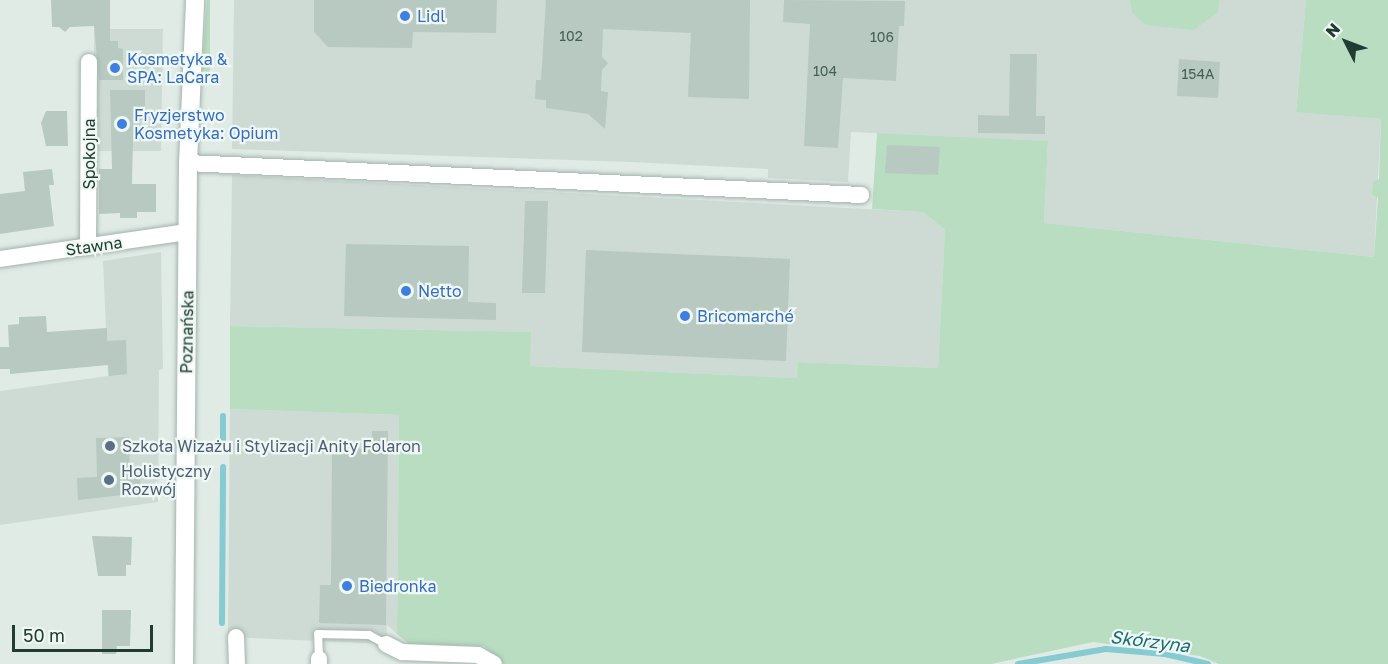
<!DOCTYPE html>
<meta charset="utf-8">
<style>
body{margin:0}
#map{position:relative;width:1388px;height:664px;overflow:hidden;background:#e0ebe6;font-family:"Golos Text",sans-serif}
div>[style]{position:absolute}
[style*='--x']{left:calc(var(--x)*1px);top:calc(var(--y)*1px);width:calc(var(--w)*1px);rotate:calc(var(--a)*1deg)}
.built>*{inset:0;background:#cedbd5}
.green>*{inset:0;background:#b8ddc0}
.stream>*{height:6px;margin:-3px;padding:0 3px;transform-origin:3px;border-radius:3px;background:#86cad2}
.building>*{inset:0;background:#b8c9c1}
.roads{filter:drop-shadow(0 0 2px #a3b3ad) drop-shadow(0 0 2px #a3b3ad)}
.service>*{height:8px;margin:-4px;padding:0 4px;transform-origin:4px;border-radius:4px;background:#fff}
.minor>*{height:16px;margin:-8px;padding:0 8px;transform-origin:8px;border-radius:8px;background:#fff}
.tertiary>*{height:18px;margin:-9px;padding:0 9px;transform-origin:9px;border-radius:9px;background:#fff}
.dots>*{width:16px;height:16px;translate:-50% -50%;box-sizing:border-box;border:3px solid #f0f8f4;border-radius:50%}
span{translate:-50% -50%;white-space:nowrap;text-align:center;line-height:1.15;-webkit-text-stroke:4.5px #f0f8f4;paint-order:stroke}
.number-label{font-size:14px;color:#465f56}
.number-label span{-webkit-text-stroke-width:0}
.shop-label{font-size:16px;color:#366cbe}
.left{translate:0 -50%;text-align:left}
.street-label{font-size:16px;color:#203c33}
.service-label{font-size:16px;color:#4e5e75}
.water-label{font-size:18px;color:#196d79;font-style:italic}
.north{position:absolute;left:1316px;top:12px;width:60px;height:60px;-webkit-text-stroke:4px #f0f8f4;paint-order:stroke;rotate:312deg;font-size:16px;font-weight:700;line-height:24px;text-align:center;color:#203c33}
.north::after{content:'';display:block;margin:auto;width:21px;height:27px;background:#203c33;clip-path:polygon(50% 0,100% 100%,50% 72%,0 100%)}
.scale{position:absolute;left:12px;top:625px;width:141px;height:27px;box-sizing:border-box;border:3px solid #203c33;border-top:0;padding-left:8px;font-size:18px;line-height:21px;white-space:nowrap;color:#203c33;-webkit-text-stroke:4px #f0f8f4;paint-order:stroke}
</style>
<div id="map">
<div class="built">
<i style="clip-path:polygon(234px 0,1306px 0,1296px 111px,1381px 119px,1374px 257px,1044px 223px,1048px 141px,851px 132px,848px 182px,768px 178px,768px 169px,631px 162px,232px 149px)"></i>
<i style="clip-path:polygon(94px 29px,163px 29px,161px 151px,94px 151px)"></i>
<i style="clip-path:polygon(232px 175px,923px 212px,945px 230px,938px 368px,799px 362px,797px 378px,530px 366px,530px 332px,230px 326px)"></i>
<i style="clip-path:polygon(161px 252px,163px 369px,159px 370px,158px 502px,0 525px,0 391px,108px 376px,103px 261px)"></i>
<i style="clip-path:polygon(230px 409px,399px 415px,397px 634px,387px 625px,386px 644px,228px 637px)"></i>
</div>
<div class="green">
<i style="clip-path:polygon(207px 0,210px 0,210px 75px,202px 69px)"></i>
<i style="clip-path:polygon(1130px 0,1219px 0,1218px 12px,1194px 30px,1146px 25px,1132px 13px)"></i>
<i style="clip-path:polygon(1306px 0,1388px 0,1388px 664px,1219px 664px,1200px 656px,1093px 642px,991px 664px,504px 664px,484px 646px,409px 644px,397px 634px,399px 415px,230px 409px,230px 326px,531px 332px,530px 366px,797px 378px,798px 362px,938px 368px,945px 230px,923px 212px,872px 209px,877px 133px,1048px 141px,1044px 223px,1374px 257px,1378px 198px,1372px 194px,1373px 182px,1379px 179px,1381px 119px,1296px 112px)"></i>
</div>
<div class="stream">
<i style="--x:223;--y:416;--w:24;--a:90"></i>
<i style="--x:222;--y:623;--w:156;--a:-89.6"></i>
<i style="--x:1018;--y:664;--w:89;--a:-9.7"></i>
<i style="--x:1106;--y:649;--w:59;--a:4.8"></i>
<i style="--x:1165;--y:654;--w:44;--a:13.1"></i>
</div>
<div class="building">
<i style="clip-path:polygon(51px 0,110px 0,110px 41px,118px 41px,118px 48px,123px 49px,123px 80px,99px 80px,94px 26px,70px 27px,65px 32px,59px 27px,52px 27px)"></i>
<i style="clip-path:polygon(314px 0,497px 0,496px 33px,413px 32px,412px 48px,328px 47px,314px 32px)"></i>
<i style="clip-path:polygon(546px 0,750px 0,749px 99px,688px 97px,691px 33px,603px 29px,602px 57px,608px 63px,602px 70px,601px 91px,608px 92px,605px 129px,588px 114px,546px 108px,546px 100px,535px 99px,536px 80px,541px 80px)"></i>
<i style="clip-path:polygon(784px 0,905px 1px,904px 26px,899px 26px,896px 81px,843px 78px,838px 148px,804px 146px,810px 24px,783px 22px)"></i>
<i style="clip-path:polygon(1010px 54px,1037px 54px,1036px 116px,1045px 116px,1045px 134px,978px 133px,978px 115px,1009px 116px)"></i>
<i style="clip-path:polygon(1179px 59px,1220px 62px,1218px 98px,1177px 96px)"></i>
<i style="clip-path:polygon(110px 90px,145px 90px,145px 120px,140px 120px,140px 140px,133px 140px,132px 184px,156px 184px,156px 212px,137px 212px,137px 218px,120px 218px,120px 213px,99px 214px,99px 169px,112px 169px)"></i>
<i style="clip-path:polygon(46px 111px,67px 111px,68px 146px,46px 146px,41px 123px)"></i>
<i style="clip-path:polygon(887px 145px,940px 147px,938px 175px,885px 173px)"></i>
<i style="clip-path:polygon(52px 169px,54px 185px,49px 185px,54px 226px,0 234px,0 194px,25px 191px,23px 172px)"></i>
<i style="clip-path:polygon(525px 201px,548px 201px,545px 293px,522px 293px)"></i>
<i style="clip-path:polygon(346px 244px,469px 246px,468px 302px,496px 303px,496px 320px,344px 316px)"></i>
<i style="clip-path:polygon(586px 250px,790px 259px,786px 361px,582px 352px)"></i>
<i style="clip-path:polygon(46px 316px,47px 332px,107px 328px,107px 341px,126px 340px,127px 374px,109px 376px,108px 365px,10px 374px,10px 369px,0 369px,0 347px,9px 347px,8px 325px,19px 324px,19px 317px)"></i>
<i style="clip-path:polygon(372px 431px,388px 431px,386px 625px,319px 623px,320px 585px,331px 585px,332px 448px,371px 449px)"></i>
<i style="clip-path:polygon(129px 437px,130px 474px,140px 473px,141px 493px,78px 500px,77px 478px,97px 477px,96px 438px)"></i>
<i style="clip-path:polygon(92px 536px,132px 537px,131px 565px,126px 565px,126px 576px,98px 576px)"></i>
<i style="clip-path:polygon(102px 610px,131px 610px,130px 646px,117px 646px,116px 654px,102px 654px)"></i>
</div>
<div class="roads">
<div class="service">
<i style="--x:319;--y:659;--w:25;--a:-92"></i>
<i style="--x:318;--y:634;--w:51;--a:1.1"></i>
<i style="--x:369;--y:635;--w:19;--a:28"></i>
</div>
<div class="minor">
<i style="--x:188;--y:163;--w:674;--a:2.72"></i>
<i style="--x:88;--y:247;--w:185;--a:-89.7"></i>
<i style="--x:0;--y:259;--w:190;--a:-8.2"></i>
<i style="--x:236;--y:637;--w:27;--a:88"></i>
<i style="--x:386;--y:644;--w:18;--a:27"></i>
<i style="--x:402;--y:652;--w:76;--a:2.3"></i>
<i style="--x:478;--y:655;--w:18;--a:29"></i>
<i style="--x:319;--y:664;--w:5;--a:-90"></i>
</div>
<div class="tertiary">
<i style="--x:184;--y:664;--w:501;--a:-89.54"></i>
<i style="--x:188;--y:163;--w:163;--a:-87.5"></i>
</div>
</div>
<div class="dots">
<i style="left:405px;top:16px;background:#3f7fe0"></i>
<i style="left:115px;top:68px;background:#3f7fe0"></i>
<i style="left:122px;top:124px;background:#3f7fe0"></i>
<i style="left:406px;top:291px;background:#3f7fe0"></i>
<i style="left:685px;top:316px;background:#3f7fe0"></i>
<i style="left:110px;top:446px;background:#5c6f8a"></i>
<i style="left:109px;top:480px;background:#5c6f8a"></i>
<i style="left:347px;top:586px;background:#3f7fe0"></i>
</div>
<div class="number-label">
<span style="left:571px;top:36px">102</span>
<span style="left:882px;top:37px">106</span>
<span style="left:825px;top:71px">104</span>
<span style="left:1198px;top:74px">154A</span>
</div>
<div class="shop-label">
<span class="left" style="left:417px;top:16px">Lidl</span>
<span class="left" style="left:127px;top:68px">Kosmetyka &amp;<br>SPA: LaCara</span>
<span class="left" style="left:134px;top:124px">Fryzjerstwo<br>Kosmetyka: Opium</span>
<span class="left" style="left:418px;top:291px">Netto</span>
<span class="left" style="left:697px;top:316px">Bricomarché</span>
<span class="left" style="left:359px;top:586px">Biedronka</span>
</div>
<div class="street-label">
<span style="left:89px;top:154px;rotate:-90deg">Spokojna</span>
<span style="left:94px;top:246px;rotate:-8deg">Stawna</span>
<span style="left:187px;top:332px;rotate:-89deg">Poznańska</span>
</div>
<div class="service-label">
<span class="left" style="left:122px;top:446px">Szkoła Wizażu i Stylizacji Anity Folaron</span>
<span class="left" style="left:121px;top:480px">Holistyczny<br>Rozwój</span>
</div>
<div class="water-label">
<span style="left:1150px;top:641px;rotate:7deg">Skórzyna</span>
</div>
<div class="north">N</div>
<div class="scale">50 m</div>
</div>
